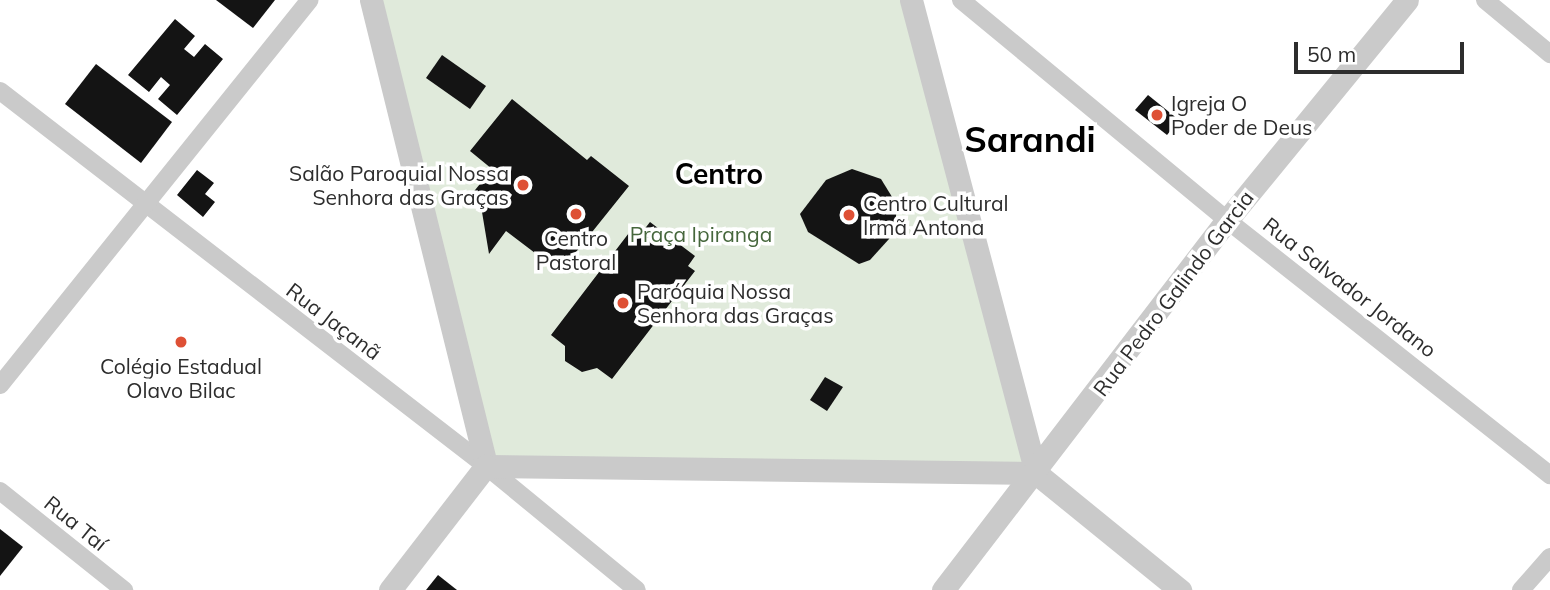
<!DOCTYPE html>
<meta charset="utf-8">
<style>
body{margin:0}
#map{position:relative;width:1550px;height:590px;overflow:hidden;background:#fff;font-family:Mulish,sans-serif}
div>[style]{position:absolute}
[style*='--x']{left:calc(var(--x)*1px);top:calc(var(--y)*1px);width:calc(var(--w)*1px);rotate:calc(var(--a)*1deg)}
.green>*{inset:0;background:#e0eadb}
.building>*{inset:0;background:#141414}
.minor>*{height:18px;margin:-9px;padding:0 9px;transform-origin:9px;border-radius:9px;background:#cacaca}
.tertiary>*{height:23px;margin:-11.5px;padding:0 11.5px;transform-origin:11.5px;border-radius:11.5px;background:#cacaca}
.dots>*{width:19px;height:19px;translate:-50% -50%;box-sizing:border-box;border:4px solid #fff;border-radius:50%}
span{translate:-50% -50%;white-space:nowrap;text-align:center;line-height:1.15;-webkit-text-stroke:7px #fff;paint-order:stroke}
.poi-label{font-size:21px;color:#2d2d2d}
.left{translate:0 -50%;text-align:left}
.right{translate:-100% -50%;text-align:right}
.park-label{font-size:21px;color:#46673c}
.street-label{font-size:21px;color:#2d2d2d}
.district-label{font-size:28px;color:#000;font-weight:700}
.town-label{font-size:35px;color:#000;font-weight:700}
.scale{position:absolute;left:1294px;top:42px;width:170px;height:32px;box-sizing:border-box;border:4px solid #2d2d2d;border-top:0;padding-left:9px;font-size:21px;line-height:24px;white-space:nowrap;color:#2d2d2d;-webkit-text-stroke:5px #fff;paint-order:stroke}
</style>
<div id="map">
<div class="green">
<i style="clip-path:polygon(371px 0,911px 0,1036px 473px,486px 466px)"></i>
</div>
<div class="building">
<i style="clip-path:polygon(216px 0,275px 0,253px 28px)"></i>
<i style="clip-path:polygon(175px 19px,195px 36px,184px 49px,194px 57px,205px 44px,223px 59px,177px 115px,158px 99px,170px 85px,161px 77px,149px 92px,128px 75px)"></i>
<i style="clip-path:polygon(442px 55px,486px 86px,470px 109px,426px 78px)"></i>
<i style="clip-path:polygon(96px 64px,172px 122px,141px 163px,65px 104px)"></i>
<i style="clip-path:polygon(1148px 95px,1179px 120px,1167px 135px,1135px 110px)"></i>
<i style="clip-path:polygon(512px 99px,587px 160px,591px 156px,629px 186px,560px 272px,506px 231px,489px 254px,482px 212px,467px 200px,492px 169px,470px 151px)"></i>
<i style="clip-path:polygon(852px 169px,881px 179px,897px 205px,895px 227px,889px 239px,870px 260px,859px 264px,808px 232px,800px 214px,826px 180px)"></i>
<i style="clip-path:polygon(197px 170px,214px 183px,205px 194px,215px 202px,203px 217px,177px 195px)"></i>
<i style="clip-path:polygon(650px 222px,695px 256px,688px 266px,695px 271px,612px 379px,597px 368px,582px 372px,565px 361px,565px 346px,551px 335px,635px 225px,643px 231px)"></i>
<i style="clip-path:polygon(825px 377px,843px 387px,827px 411px,810px 400px)"></i>
<i style="clip-path:polygon(0 529px,23px 547px,0 576px)"></i>
<i style="clip-path:polygon(438px 575px,457px 590px,426px 590px)"></i>
</div>
<div class="minor">
<i style="--x:961;--y:0;--w:345;--a:39.6"></i>
<i style="--x:1227;--y:220;--w:412;--a:38.3"></i>
<i style="--x:1485;--y:0;--w:85;--a:39.7"></i>
<i style="--x:0;--y:91;--w:614;--a:37.65"></i>
<i style="--x:486;--y:466;--w:195;--a:39.4"></i>
<i style="--x:0;--y:385;--w:494;--a:-51.2"></i>
<i style="--x:0;--y:491;--w:159;--a:38.6"></i>
<i style="--x:1521;--y:590;--w:44;--a:-48.7"></i>
</div>
<div class="tertiary">
<i style="--x:371;--y:0;--w:480;--a:76.1"></i>
<i style="--x:911;--y:0;--w:489;--a:75.2"></i>
<i style="--x:486;--y:466;--w:550;--a:0.73"></i>
<i style="--x:1036;--y:473;--w:186;--a:39.1"></i>
<i style="--x:390;--y:590;--w:157;--a:-52.3"></i>
<i style="--x:943;--y:590;--w:466;--a:-52.5"></i>
<i style="--x:1227;--y:220;--w:284;--a:-50.7"></i>
</div>
<div class="dots">
<i style="left:1157px;top:115px;background:#de5035"></i>
<i style="left:523px;top:185px;background:#de5035"></i>
<i style="left:576px;top:214px;background:#de5035"></i>
<i style="left:849px;top:215px;background:#de5035"></i>
<i style="left:623px;top:303px;background:#de5035"></i>
<i style="left:181px;top:342px;background:#de5035"></i>
</div>
<div class="poi-label">
<span class="left" style="left:1171px;top:115px">Igreja O<br>Poder de Deus</span>
<span class="right" style="left:509px;top:185px">Salão Paroquial Nossa<br>Senhora das Graças</span>
<span class="left" style="left:863px;top:215px">Centro Cultural<br>Irmã Antona</span>
<span style="left:576px;top:250px">Centro<br>Pastoral</span>
<span class="left" style="left:637px;top:303px">Paróquia Nossa<br>Senhora das Graças</span>
<span style="left:181px;top:378px">Colégio Estadual<br>Olavo Bilac</span>
</div>
<div class="park-label">
<span style="left:701px;top:234px">Praça Ipiranga</span>
</div>
<div class="street-label">
<span style="left:1350px;top:287px;rotate:38deg">Rua Salvador Jordano</span>
<span style="left:1173px;top:293px;rotate:-53deg">Rua Pedro Galindo Garcia</span>
<span style="left:334px;top:321px;rotate:37deg">Rua Jaçanã</span>
<span style="left:76px;top:523px;rotate:39deg">Rua Taí</span>
</div>
<div class="district-label">
<span style="left:719px;top:174px">Centro</span>
</div>
<div class="town-label">
<span style="left:1030px;top:139px">Sarandi</span>
</div>
<div class="scale">50 m</div>
</div>
